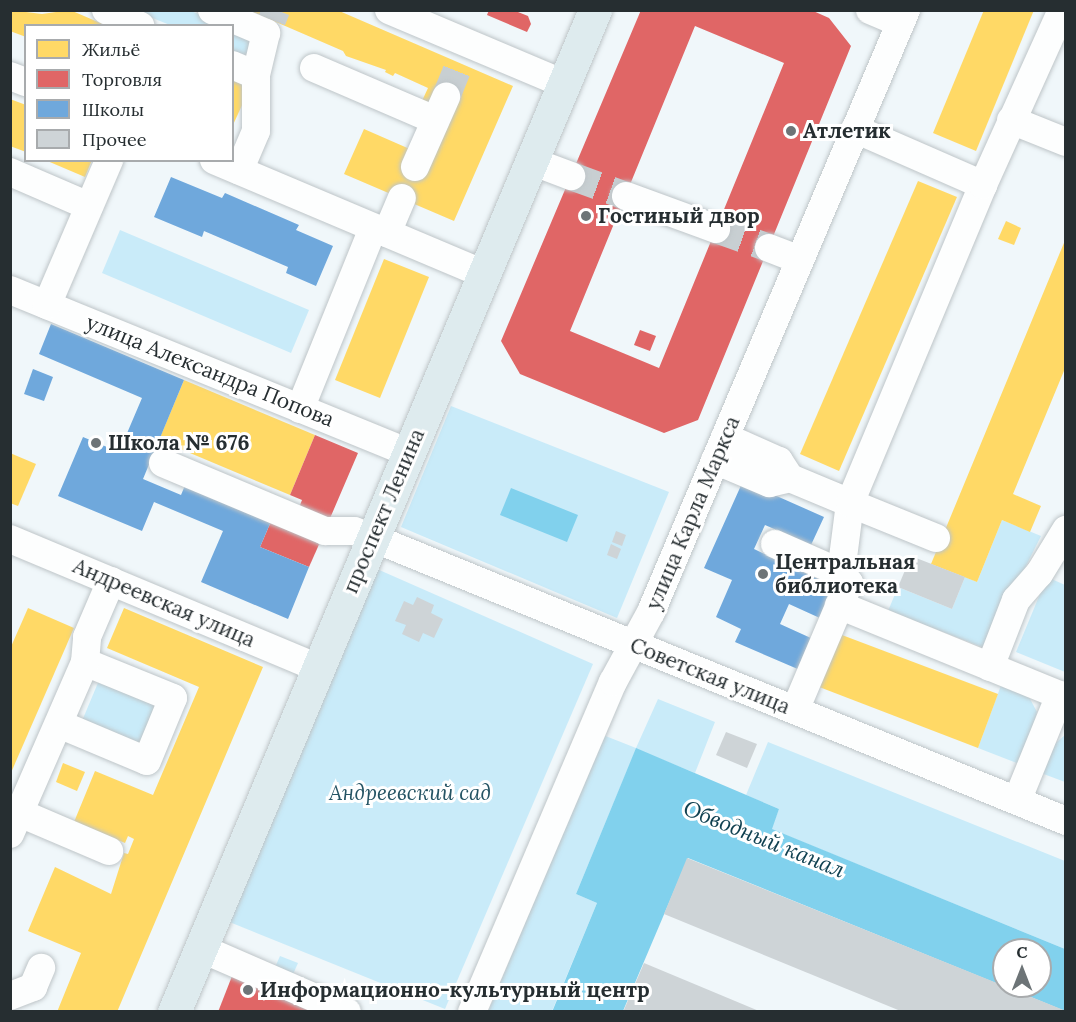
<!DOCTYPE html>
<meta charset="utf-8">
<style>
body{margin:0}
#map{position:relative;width:1076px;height:1022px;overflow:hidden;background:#f0f7fa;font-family:Lora,serif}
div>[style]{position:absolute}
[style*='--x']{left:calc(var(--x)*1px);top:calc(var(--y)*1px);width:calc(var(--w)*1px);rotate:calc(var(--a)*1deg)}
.green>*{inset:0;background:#c9ebf9}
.water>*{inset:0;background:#81d1ed}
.homes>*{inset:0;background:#ffd966}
.shops>*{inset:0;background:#e06666}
.schools>*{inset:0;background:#6fa8dc}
.building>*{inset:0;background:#ced4d7}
.minor-tunnel>*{height:28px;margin-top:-14px;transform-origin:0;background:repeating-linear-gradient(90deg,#c8cfd2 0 28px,transparent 0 42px)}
.roads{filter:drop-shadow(0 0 2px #bec5c8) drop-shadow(0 0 2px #bec5c8)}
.minor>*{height:28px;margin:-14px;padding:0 14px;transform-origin:14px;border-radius:14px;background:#fdfefe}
.major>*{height:33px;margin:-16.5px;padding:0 16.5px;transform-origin:16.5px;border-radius:16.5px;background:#deebee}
.dots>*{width:16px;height:16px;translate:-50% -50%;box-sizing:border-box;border:3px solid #fff;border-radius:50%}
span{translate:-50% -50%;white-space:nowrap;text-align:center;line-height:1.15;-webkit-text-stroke:6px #fff;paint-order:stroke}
.poi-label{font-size:21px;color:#262e31;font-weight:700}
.left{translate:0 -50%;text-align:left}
.street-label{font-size:21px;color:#262e31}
.park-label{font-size:21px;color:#255464;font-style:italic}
.water-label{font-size:22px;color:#104151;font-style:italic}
.frame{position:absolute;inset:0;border:12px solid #262e31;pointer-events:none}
.legend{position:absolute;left:24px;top:24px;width:210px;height:138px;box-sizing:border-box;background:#fff;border:2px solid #a8abad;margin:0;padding:8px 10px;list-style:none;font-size:18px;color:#262e31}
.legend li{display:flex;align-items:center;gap:12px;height:30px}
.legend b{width:30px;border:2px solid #a8abad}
.north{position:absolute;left:992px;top:938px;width:60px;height:60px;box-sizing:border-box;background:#fff;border:2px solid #a8abad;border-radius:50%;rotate:0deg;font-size:16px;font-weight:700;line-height:24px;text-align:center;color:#262e31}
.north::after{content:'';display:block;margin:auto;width:21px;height:27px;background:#6d7477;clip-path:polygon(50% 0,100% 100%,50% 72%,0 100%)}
</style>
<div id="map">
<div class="green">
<i style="clip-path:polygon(135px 11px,191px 11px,226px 25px,170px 25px)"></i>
<i style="clip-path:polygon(232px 28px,256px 38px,247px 59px,233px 52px)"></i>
<i style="clip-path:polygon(120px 230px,309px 310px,291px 353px,102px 273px)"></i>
<i style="clip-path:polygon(451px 406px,669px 492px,617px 618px,401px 527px)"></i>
<i style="clip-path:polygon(1002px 520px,1041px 536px,985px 648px,888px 611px,898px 587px,952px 609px,965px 577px,977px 582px)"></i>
<i style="clip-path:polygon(377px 569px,593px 664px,445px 1009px,227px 921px)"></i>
<i style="clip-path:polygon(1047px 577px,1065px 585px,1065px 672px,1016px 652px)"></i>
<i style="clip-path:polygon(100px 678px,160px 704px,143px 746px,82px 721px)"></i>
<i style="clip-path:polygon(1003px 680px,1029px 697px,1037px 712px,1022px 765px,978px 748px)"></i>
<i style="clip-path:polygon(658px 699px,715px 722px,695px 773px,636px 749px,576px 894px,597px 903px,552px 1011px,488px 1012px,603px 735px,636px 748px)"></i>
<i style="clip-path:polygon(1065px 735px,1065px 782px,1041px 773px,1051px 747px)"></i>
<i style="clip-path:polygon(768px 742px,1065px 861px,1065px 949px,771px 829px,779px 809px,746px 795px)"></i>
<i style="clip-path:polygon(280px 956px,298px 963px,290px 981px,272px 974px)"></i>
</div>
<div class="water">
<i style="clip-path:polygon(511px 488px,578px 515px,567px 542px,500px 515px)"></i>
<i style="clip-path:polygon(evenodd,636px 748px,779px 809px,772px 829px,1065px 949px,1065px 1011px,688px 858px,623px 1011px,552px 1012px,597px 903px,576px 894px,636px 748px,1004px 950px,1040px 950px,1040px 986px,1004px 986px,1004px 950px)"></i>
</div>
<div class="homes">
<i style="clip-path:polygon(10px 10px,42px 14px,70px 10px,105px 25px,26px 26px,26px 37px,10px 31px)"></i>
<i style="clip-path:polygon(248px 10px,337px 10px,513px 86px,454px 221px,344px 174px,364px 129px,412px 150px,432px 108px,421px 103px,428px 88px,395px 73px,393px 76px,385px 72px,386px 70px,346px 56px,343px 51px)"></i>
<i style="clip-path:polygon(984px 10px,1034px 10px,976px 151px,933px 133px)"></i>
<i style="clip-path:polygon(232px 80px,250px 88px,232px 127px)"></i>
<i style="clip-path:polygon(10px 99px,26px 105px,26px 152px,10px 146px)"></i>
<i style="clip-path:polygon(45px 160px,92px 160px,85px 177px)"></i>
<i style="clip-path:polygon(918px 181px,957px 197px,839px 471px,800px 454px)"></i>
<i style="clip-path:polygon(1006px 221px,1021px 228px,1014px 245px,998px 239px)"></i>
<i style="clip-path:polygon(1066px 238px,1066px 366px,1013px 494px,1041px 506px,1030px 532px,1002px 520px,977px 582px,931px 564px)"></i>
<i style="clip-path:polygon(384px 259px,429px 277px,380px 398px,335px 380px)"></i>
<i style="clip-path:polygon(184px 380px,315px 435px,290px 495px,159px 440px)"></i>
<i style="clip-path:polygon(10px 453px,36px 464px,18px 506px,10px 503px)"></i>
<i style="clip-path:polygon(28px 608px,74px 628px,10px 775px,10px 649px)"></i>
<i style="clip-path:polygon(124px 608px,263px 667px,117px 1012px,57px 1012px,81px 953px,28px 931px,55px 867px,111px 894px,124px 853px,128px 854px,134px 839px,128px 836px,125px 843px,74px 822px,95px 771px,153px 795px,199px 687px,107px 648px)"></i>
<i style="clip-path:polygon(834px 632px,998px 694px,978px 748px,814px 685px)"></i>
<i style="clip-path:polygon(63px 763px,85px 772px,77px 791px,56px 782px)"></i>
</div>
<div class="shops">
<i style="clip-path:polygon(489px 10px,513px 10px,528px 16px,531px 24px,527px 32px,487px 15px)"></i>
<i style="clip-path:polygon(evenodd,641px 10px,811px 10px,829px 18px,851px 46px,698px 420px,664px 433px,520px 374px,501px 341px,641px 10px,695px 26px,784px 63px,659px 368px,570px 331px,695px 26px)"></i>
<i style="clip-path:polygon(640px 330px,656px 336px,650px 351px,634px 345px)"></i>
<i style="clip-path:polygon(315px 435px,358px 453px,328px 523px,298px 510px,302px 500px,290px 495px)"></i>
<i style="clip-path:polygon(272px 519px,321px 540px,309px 567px,260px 547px)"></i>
<i style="clip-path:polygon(234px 971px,329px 1012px,218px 1012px)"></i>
</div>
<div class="schools">
<i style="clip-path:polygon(171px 177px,222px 198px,225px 193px,299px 225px,296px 230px,333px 246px,316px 286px,286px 273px,288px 267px,204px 231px,202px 237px,154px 217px)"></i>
<i style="clip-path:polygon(51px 324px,184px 380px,143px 479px,181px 495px,186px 483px,272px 519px,260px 547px,309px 567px,288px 619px,201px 582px,223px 531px,154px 502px,142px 531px,58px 496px,83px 437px,119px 452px,142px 398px,39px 354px)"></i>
<i style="clip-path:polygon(33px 369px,53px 377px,44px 401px,24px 394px)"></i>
<i style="clip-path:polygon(743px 481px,824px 517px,811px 545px,765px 525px,754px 549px,835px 587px,822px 619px,789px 604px,780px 624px,813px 639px,800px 670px,735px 642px,741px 629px,716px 617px,732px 580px,704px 568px)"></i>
</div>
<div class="building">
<i style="clip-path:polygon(616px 531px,626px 535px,622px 546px,612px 542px)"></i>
<i style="clip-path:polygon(611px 544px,621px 549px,617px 559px,607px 555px)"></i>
<i style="clip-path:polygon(911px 556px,965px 577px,952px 609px,898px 587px)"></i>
<i style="clip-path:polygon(417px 597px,434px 605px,431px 613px,443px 619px,434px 638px,423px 633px,419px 642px,402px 634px,406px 625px,395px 621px,404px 601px,413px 605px)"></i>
<i style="clip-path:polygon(726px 732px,757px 744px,747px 768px,716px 755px)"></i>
<i style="clip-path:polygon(687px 858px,1066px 1011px,1066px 1012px,903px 1012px,664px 914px)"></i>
<i style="clip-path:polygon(644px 963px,759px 1011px,759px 1012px,623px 1012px)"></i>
</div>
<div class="minor-tunnel">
<i style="--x:272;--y:20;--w:11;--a:-68"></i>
<i style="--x:446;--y:97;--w:37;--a:-68"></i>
<i style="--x:571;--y:176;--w:59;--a:20"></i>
<i style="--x:716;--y:229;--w:56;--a:19.7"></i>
</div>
<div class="roads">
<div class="minor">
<i style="--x:106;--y:10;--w:38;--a:25"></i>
<i style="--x:212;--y:10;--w:59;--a:23.1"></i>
<i style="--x:266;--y:33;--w:43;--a:103.4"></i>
<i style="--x:389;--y:10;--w:190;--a:22.9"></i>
<i style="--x:870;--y:10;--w:33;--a:23"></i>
<i style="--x:232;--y:65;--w:26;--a:23"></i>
<i style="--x:256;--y:75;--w:56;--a:90"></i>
<i style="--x:256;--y:131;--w:43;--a:113"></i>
<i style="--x:314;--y:68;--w:132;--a:23.3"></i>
<i style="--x:10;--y:76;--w:17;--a:21"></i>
<i style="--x:1011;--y:120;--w:59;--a:21.8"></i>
<i style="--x:855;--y:129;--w:140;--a:23.6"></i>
<i style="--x:214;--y:160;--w:293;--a:22.9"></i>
<i style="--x:531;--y:161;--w:43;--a:20.6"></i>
<i style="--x:415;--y:167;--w:77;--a:-66.1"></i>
<i style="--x:10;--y:172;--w:86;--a:23.3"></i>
<i style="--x:626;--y:196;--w:96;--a:20.1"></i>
<i style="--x:387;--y:233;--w:38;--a:-67"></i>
<i style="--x:769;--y:248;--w:33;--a:21"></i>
<i style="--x:10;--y:290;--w:431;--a:22.2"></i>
<i style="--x:47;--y:305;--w:158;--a:-66.8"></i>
<i style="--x:300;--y:409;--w:195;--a:-68"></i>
<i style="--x:725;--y:437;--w:59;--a:24"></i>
<i style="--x:779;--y:461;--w:20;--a:57"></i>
<i style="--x:715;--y:460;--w:59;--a:23.1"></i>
<i style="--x:769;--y:483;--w:22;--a:-13"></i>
<i style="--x:790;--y:478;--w:65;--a:22.6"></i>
<i style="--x:850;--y:503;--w:71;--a:97.3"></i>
<i style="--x:841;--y:573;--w:13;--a:51"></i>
<i style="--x:849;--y:583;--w:138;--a:113"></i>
<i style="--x:163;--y:463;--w:176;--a:22.8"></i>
<i style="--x:325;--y:531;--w:29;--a:0"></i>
<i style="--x:354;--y:531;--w:20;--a:20"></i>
<i style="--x:373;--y:538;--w:749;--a:22.21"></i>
<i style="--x:936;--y:538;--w:93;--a:-157.9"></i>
<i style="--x:850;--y:503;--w:345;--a:-67.3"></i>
<i style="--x:983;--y:185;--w:192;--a:-65.7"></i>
<i style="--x:10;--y:539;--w:334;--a:22.7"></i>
<i style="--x:775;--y:544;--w:72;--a:23.7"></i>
<i style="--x:839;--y:605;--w:239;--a:22.2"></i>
<i style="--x:1060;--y:695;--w:114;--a:112.1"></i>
<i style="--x:990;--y:667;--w:72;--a:-68.8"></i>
<i style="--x:1016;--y:600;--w:35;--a:-49"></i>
<i style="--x:1039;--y:574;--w:52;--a:-58.5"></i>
<i style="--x:59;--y:724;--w:95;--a:22.8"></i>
<i style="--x:147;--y:761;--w:68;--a:-67.6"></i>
<i style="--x:173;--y:698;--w:95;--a:-157.8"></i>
<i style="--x:20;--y:813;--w:97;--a:23.1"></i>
<i style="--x:10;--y:834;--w:188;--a:-66.4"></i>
<i style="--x:85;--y:662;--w:25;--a:-85"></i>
<i style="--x:87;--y:637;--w:61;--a:-66.8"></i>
<i style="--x:200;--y:948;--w:160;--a:23.5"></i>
<i style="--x:10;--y:996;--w:25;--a:-21"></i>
<i style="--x:33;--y:987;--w:21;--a:-67"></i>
<i style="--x:472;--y:1012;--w:359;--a:-66.9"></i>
<i style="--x:613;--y:682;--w:80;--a:-61.5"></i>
<i style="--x:651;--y:612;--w:654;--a:-67.04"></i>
</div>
<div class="major">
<i style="--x:174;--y:1012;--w:1087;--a:-67.21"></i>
</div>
</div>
<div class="dots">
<i style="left:791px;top:131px;background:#6d7477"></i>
<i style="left:586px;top:216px;background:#6d7477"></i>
<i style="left:96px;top:443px;background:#6d7477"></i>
<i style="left:763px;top:574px;background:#6d7477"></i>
<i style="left:248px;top:990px;background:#6d7477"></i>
</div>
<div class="poi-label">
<span class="left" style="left:803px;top:131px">Атлетик</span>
<span class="left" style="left:598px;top:216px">Гостиный двор</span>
<span class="left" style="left:108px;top:443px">Школа № 676</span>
<span class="left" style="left:775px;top:574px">Центральная<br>библиотека</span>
<span class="left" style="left:260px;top:990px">Информационно-культурный центр</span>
</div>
<div class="street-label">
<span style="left:210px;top:371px;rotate:22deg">улица Александра Попова</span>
<span style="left:384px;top:511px;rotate:-67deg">проспект Ленина</span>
<span style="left:693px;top:513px;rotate:-67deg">улица Карла Маркса</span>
<span style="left:164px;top:603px;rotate:23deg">Андреевская улица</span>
<span style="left:710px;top:676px;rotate:22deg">Советская улица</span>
</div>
<div class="park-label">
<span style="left:410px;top:793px">Андреевский сад</span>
</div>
<div class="water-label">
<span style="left:764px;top:839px;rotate:22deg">Обводный канал</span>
</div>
<div class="frame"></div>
<ul class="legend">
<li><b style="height:16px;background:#ffd966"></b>Жильё</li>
<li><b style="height:16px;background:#e06666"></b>Торговля</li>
<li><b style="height:16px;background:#6fa8dc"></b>Школы</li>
<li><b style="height:16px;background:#ced4d7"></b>Прочее</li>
</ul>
<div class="north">С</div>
</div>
